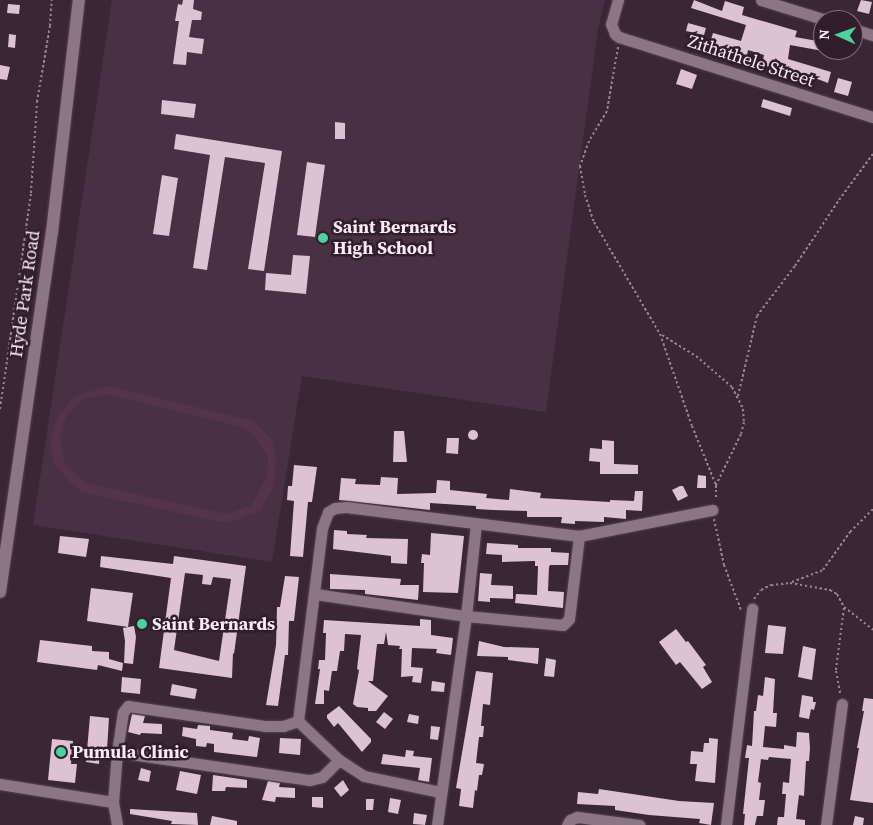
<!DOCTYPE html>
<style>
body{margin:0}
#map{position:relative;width:873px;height:825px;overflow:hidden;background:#3b2635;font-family:"Source Serif 4",serif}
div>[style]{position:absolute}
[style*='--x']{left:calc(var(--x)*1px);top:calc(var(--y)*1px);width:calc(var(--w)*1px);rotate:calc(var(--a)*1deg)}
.built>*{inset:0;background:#4a3043}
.green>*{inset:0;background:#55344b}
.building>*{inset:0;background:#ddc2d4}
.round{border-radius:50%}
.path>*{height:2px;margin-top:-1px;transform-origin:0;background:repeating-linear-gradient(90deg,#978592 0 2.5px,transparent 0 5px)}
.roads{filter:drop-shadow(0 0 1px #564450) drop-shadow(0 0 1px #564450)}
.minor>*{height:11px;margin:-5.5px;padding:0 5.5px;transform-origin:5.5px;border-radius:5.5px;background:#8e7586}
.tertiary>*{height:12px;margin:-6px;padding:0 6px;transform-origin:6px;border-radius:6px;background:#8e7586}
.dots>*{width:14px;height:14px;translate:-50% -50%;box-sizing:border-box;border:2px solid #311d2b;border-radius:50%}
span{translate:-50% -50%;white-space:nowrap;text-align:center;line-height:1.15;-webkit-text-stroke:5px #311d2b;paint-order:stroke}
.street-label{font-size:18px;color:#faecf5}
.poi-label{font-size:18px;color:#faecf5;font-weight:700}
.left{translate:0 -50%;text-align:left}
.north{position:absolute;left:813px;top:10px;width:50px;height:50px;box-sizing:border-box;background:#311d2b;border:1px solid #81707c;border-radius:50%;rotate:272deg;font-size:14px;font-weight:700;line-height:20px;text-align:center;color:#faecf5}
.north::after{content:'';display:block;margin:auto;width:18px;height:22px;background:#4dd39a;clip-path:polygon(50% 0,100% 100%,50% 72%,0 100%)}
</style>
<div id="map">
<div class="built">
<i style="clip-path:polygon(112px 0,605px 0,598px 29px,546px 412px,302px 376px,272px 562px,33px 525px)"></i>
</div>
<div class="green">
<i style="clip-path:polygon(evenodd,108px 386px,253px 421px,273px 441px,276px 462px,273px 488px,260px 511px,227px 523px,81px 492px,66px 478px,54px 462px,50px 442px,58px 417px,74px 397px,108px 386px,106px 394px,238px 426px,253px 434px,268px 457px,267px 478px,250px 506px,226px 514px,85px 483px,64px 463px,60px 436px,67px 415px,82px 399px,106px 394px)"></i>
</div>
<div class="building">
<i style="clip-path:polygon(183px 0,194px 0,193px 9px,202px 12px,201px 20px,192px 20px,189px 37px,204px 39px,202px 54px,187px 52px,186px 65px,173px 64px,179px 21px,175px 21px,178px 4px,182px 5px)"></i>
<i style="clip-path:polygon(694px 0,722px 11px,725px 1px,744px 7px,742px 15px,797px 31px,795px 37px,823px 42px,823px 51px,790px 45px,788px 59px,831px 72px,828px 83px,788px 68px,787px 71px,762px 65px,764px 55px,748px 50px,747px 55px,709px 46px,713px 33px,741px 41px,746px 25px,691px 8px)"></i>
<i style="clip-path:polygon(861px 0,872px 2px,869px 14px,857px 11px)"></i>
<i style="clip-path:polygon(8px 4px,20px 5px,19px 14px,7px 13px)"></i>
<i style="clip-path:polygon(688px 23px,706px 28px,704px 35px,686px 31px)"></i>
<i style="clip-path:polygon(9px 34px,16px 35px,15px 48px,8px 47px)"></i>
<i style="clip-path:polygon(0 65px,10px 67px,7px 80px,0 79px)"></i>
<i style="clip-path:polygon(681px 69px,697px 75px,692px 89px,676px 84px)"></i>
<i style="clip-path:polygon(838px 78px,852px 82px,848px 96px,834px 92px)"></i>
<i style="clip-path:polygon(763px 99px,792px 108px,790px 116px,761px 107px)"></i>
<i style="clip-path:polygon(162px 100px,196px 104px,194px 118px,161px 114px)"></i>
<i style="clip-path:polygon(335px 122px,345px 123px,345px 139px,335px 139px)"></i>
<i style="clip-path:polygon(176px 134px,282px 151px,264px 271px,248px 269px,265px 163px,225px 157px,207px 270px,193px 268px,210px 155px,174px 149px)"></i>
<i style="clip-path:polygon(307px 162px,325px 165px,315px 237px,297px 235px)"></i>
<i style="clip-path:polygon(162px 175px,178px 178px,169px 236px,153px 234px)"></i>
<i style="clip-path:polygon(293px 255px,310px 256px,306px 294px,265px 290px,266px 273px,291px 275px)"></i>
<i class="round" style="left:468px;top:430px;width:10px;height:10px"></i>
<i style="clip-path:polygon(394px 431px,404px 431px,407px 462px,393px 462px)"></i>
<i style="clip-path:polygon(447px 438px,459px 438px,458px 454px,446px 453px)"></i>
<i style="clip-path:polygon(602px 440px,614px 441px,614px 464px,638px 465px,638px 474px,600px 474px,600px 462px,589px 461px,590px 448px,602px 449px)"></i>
<i style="clip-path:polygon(294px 465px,317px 467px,312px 502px,308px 502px,303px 557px,290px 556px,294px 501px,287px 500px,288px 486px,292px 486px)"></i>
<i style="clip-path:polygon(698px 475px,706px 476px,706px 488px,697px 488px)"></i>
<i style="clip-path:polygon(381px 477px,398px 478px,397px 494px,436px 493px,437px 480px,450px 481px,450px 490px,487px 494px,486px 498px,509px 500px,510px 489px,541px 493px,540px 498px,610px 502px,610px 500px,634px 501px,635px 491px,643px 491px,642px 511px,626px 510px,626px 519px,604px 517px,604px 522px,575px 521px,575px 524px,561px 523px,562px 517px,527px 517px,527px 511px,493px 510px,476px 509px,476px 506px,430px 503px,430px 510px,339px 500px,341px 478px,356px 479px,355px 484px,380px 485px)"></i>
<i style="clip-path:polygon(680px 486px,683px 486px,688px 496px,678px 501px,672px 490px)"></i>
<i style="clip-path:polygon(334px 530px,347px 531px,347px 534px,367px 535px,366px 538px,408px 539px,407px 564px,391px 563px,391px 556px,333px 549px)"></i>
<i style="clip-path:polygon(431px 533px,464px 536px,458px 593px,423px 592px,424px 563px,421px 563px,422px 554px,430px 555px)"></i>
<i style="clip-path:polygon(60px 536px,89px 539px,86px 557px,58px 553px)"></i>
<i style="clip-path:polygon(487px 543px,518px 545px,518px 548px,551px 548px,551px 552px,569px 553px,568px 565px,550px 565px,549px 567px,548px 591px,564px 592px,563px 608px,515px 603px,516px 594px,537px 595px,538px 566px,535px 566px,535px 561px,502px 562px,502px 555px,486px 554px)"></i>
<i style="clip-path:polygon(evenodd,101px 556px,173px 564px,174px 556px,246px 566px,234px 654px,233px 653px,232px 678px,159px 668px,171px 578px,100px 567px,101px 556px,185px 573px,203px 575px,202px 584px,211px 585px,213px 577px,231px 579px,219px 661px,174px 650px,185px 573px)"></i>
<i style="clip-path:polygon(480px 573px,492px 574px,491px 585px,513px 586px,513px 599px,490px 598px,490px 602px,478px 601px)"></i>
<i style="clip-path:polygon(330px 574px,401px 579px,400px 585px,419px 585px,418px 600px,365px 594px,365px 590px,330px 589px)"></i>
<i style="clip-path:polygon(285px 576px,299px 577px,294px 621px,289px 621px,288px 655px,285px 655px,278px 706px,266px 705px,276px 645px,277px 607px,280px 607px)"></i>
<i style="clip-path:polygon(91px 588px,133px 593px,128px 627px,87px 621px)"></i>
<i style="clip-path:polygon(420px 619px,431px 620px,431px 635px,453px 638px,451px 655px,436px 653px,437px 649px,412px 648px,411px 667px,423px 668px,421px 683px,412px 682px,413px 676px,401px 677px,402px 649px,399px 649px,400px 646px,388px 645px,386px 632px,384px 644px,377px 644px,373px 681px,368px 681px,388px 696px,376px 711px,368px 711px,368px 708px,357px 707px,353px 704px,359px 670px,357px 669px,361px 635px,345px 634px,344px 651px,340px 651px,337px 671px,332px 671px,329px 691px,324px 690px,324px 704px,315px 704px,320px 669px,318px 669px,319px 660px,325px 660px,326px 633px,323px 633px,324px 620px,420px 626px)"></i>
<i style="clip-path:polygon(768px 625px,786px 627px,783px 654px,765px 653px)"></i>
<i style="clip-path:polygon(134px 626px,136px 637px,133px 664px,124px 663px,125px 641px,123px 628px)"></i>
<i style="clip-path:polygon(676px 629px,686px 642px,688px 641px,706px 665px,703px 667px,712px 682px,702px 689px,680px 662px,676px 665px,659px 642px)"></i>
<i style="clip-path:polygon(40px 640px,92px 646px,92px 651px,109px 652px,109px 659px,123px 663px,122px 671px,98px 665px,97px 670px,37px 662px)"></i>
<i style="clip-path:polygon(479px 641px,504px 647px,539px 648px,538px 664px,508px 660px,508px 657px,477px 656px)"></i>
<i style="clip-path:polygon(803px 646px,816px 649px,812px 680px,798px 677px)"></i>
<i style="clip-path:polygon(546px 658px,556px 660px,554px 677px,544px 676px)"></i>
<i style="clip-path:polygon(476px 671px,493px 673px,490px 705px,483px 704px,481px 726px,484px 726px,483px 737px,479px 737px,476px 763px,484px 764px,482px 775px,479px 775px,477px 791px,475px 790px,473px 808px,459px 806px,461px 789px,456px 788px)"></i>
<i style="clip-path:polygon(122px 677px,141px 679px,140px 694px,121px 692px)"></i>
<i style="clip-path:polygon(765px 677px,775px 679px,773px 713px,777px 713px,776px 727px,765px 726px,763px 747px,784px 749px,784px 745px,796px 747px,797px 732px,809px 733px,810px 748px,809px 761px,806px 761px,804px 796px,799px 795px,796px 819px,805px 820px,805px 825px,777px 825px,778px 817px,784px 817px,786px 794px,782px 794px,783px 782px,789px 783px,791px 759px,769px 757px,768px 760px,761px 759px,758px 782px,761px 783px,759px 800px,765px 800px,763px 816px,757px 816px,755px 825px,744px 825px,745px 814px,743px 814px,749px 758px,745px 758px,747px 745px,752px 746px,754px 711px,756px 711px,758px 695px,763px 696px)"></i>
<i style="clip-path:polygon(432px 681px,445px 683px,444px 692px,431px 691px)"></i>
<i style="clip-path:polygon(172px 684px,197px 689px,195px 699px,170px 695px)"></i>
<i style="clip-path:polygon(802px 695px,813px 697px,813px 702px,816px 702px,814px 710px,811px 709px,809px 719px,799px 717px)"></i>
<i style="clip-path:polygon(864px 698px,873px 699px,873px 803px,850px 800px,859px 748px,857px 748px,864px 711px,862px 711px)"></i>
<i style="clip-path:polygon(339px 706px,371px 739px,371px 742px,362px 752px,338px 723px,334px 727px,327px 718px,327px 715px)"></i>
<i style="clip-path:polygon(384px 712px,393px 719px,385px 729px,376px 722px)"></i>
<i style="clip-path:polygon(132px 714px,145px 716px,143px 723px,162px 724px,162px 734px,141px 733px,140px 735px,128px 732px)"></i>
<i style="clip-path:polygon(409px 714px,419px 716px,418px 724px,407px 722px)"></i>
<i style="clip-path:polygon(90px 716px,109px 718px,107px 750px,100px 749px,99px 764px,86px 762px)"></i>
<i style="clip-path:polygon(198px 725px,210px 726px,210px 730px,233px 733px,232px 739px,248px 741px,249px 736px,260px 738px,257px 757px,214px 752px,214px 744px,207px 743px,206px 747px,196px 746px,196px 739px,182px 736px,183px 727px,197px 729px)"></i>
<i style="clip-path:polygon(431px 726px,440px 727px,438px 740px,430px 739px)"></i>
<i style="clip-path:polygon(280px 738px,301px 739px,300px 755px,279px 753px)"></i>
<i style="clip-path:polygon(709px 738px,718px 739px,715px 783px,695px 781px,697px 764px,690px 764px,691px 751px,703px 752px,704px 743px,709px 743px)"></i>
<i style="clip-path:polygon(52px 739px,73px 741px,71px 764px,77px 764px,75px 783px,48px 780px)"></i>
<i style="clip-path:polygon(406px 750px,414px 751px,413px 756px,432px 758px,429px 782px,418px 780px,420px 768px,381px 764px,383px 754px,405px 757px)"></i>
<i style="clip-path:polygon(141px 768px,151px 771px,149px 782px,138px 780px)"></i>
<i style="clip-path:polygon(180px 771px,201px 775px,197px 794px,176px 790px)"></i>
<i style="clip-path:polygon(213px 775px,247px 780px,247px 788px,226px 787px,225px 791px,212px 791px)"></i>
<i style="clip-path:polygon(343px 780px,349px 790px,341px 797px,334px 788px)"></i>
<i style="clip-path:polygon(268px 781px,280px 783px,279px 787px,295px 788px,295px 798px,276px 797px,275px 802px,262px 800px)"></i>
<i style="clip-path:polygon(599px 789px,679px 801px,714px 803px,711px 825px,699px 823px,700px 819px,649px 815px,615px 810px,615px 806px,577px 804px,578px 792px,598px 794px)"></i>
<i style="clip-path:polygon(312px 797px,323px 797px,323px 808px,312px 807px)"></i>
<i style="clip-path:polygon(390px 798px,401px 800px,398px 814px,388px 812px)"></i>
<i style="clip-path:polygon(366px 799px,374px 799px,373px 810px,366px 810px)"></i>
<i style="clip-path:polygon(130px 809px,197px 813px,198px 825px,171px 824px,172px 821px,130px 814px)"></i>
<i style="clip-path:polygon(414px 813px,427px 815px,425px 825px,413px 824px)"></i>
<i style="clip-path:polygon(212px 816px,237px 821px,237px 825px,210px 825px)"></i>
<i style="clip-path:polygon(855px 816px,864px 818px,863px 825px,853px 825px)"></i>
</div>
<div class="path">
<i style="--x:618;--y:47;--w:65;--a:99.8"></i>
<i style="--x:607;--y:111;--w:35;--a:121"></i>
<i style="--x:589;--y:141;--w:27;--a:110"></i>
<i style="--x:580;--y:166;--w:29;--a:80"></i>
<i style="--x:585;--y:195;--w:28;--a:72"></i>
<i style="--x:594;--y:222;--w:130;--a:59.5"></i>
<i style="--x:660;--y:334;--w:97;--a:70.8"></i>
<i style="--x:692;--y:426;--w:64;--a:67.9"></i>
<i style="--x:716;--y:485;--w:15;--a:90"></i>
<i style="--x:662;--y:335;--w:40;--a:32"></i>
<i style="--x:696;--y:356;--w:48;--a:40.7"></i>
<i style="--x:732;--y:387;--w:25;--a:63"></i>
<i style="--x:743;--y:409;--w:13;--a:86"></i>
<i style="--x:744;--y:422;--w:12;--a:104"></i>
<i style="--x:741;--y:434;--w:57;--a:116.1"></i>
<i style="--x:738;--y:396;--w:82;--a:-76.6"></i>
<i style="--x:757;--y:316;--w:63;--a:-52.8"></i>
<i style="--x:795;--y:266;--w:79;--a:-56.3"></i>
<i style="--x:839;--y:200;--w:57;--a:-53.5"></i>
<i style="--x:0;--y:409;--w:218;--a:-81.8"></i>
<i style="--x:31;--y:193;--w:91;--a:-86.2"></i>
<i style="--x:37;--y:102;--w:77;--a:-80.3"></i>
<i style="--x:50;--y:26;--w:26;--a:-86"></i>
<i style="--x:714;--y:519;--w:47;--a:77.7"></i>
<i style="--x:724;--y:565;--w:48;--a:69.3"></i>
<i style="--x:792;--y:582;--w:33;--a:-21"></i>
<i style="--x:823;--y:570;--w:47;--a:-54.6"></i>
<i style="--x:850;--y:532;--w:33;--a:-45"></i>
<i style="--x:754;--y:599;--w:11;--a:-52"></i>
<i style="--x:761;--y:590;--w:11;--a:-27"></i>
<i style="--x:771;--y:585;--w:19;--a:-6"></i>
<i style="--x:790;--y:583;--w:41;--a:9.9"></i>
<i style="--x:830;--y:590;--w:8;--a:30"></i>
<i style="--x:837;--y:594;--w:15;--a:62"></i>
<i style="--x:844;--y:607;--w:37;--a:38"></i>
<i style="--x:840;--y:693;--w:23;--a:-100"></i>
<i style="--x:836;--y:670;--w:64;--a:-82.8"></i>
</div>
<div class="roads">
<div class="minor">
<i style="--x:618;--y:0;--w:25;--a:106"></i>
<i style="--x:611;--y:24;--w:11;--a:68"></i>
<i style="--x:615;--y:34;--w:5;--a:37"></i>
<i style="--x:619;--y:37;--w:266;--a:17.5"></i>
<i style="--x:761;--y:0;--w:68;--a:17.1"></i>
<i style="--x:853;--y:29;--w:21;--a:17"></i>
<i style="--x:315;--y:594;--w:153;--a:8.3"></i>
<i style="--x:466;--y:616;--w:97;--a:5.3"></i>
<i style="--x:563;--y:625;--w:8;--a:-45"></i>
<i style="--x:569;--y:619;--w:84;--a:-83.1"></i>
<i style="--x:117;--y:752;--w:40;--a:-81.5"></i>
<i style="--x:123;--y:712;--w:8;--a:-50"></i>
<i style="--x:128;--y:706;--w:138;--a:8.3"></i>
<i style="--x:265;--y:726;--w:18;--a:0"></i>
<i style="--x:283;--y:726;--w:16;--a:-18"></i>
<i style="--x:0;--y:784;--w:114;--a:9.1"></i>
<i style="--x:113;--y:802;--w:50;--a:-85.4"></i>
<i style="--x:117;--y:752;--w:195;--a:8.3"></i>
<i style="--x:310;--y:780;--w:12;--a:-14"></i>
<i style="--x:322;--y:777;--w:24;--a:-45"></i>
<i style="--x:440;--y:792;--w:78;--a:-168.1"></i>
<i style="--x:364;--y:776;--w:30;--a:-147"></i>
<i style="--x:339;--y:760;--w:57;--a:-136.4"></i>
<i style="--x:298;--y:721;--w:194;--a:-82.9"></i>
<i style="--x:322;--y:528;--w:17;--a:-69"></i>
<i style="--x:328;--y:512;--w:8;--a:-30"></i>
<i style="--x:335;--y:508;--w:11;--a:-5"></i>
<i style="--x:346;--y:507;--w:235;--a:7.1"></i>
<i style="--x:579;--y:536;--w:136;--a:-11.1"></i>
<i style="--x:113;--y:802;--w:23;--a:80"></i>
<i style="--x:437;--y:825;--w:211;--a:-82.1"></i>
<i style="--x:466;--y:616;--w:93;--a:-83.8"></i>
<i style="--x:567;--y:825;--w:6;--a:-59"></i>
<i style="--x:570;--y:820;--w:8;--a:-23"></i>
<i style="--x:577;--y:817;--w:63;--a:7.4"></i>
<i style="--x:726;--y:825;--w:218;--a:-83.1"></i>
<i style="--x:826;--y:825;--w:122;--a:-82.5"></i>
</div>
<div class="tertiary">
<i style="--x:0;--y:592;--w:364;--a:-81.8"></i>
<i style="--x:52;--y:232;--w:234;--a:-83.4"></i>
</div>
</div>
<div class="dots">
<i style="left:323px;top:238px;background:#4dd39a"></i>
<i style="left:142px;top:624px;background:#4dd39a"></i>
<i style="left:61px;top:752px;background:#4dd39a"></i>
</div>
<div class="street-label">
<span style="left:751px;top:61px;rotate:18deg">Zithathele Street</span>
<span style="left:25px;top:294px;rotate:-82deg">Hyde Park Road</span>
</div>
<div class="poi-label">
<span class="left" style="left:333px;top:238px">Saint Bernards<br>High School</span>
<span class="left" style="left:152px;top:624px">Saint Bernards</span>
<span class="left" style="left:72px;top:752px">Pumula Clinic</span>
</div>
<div class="north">N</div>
</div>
